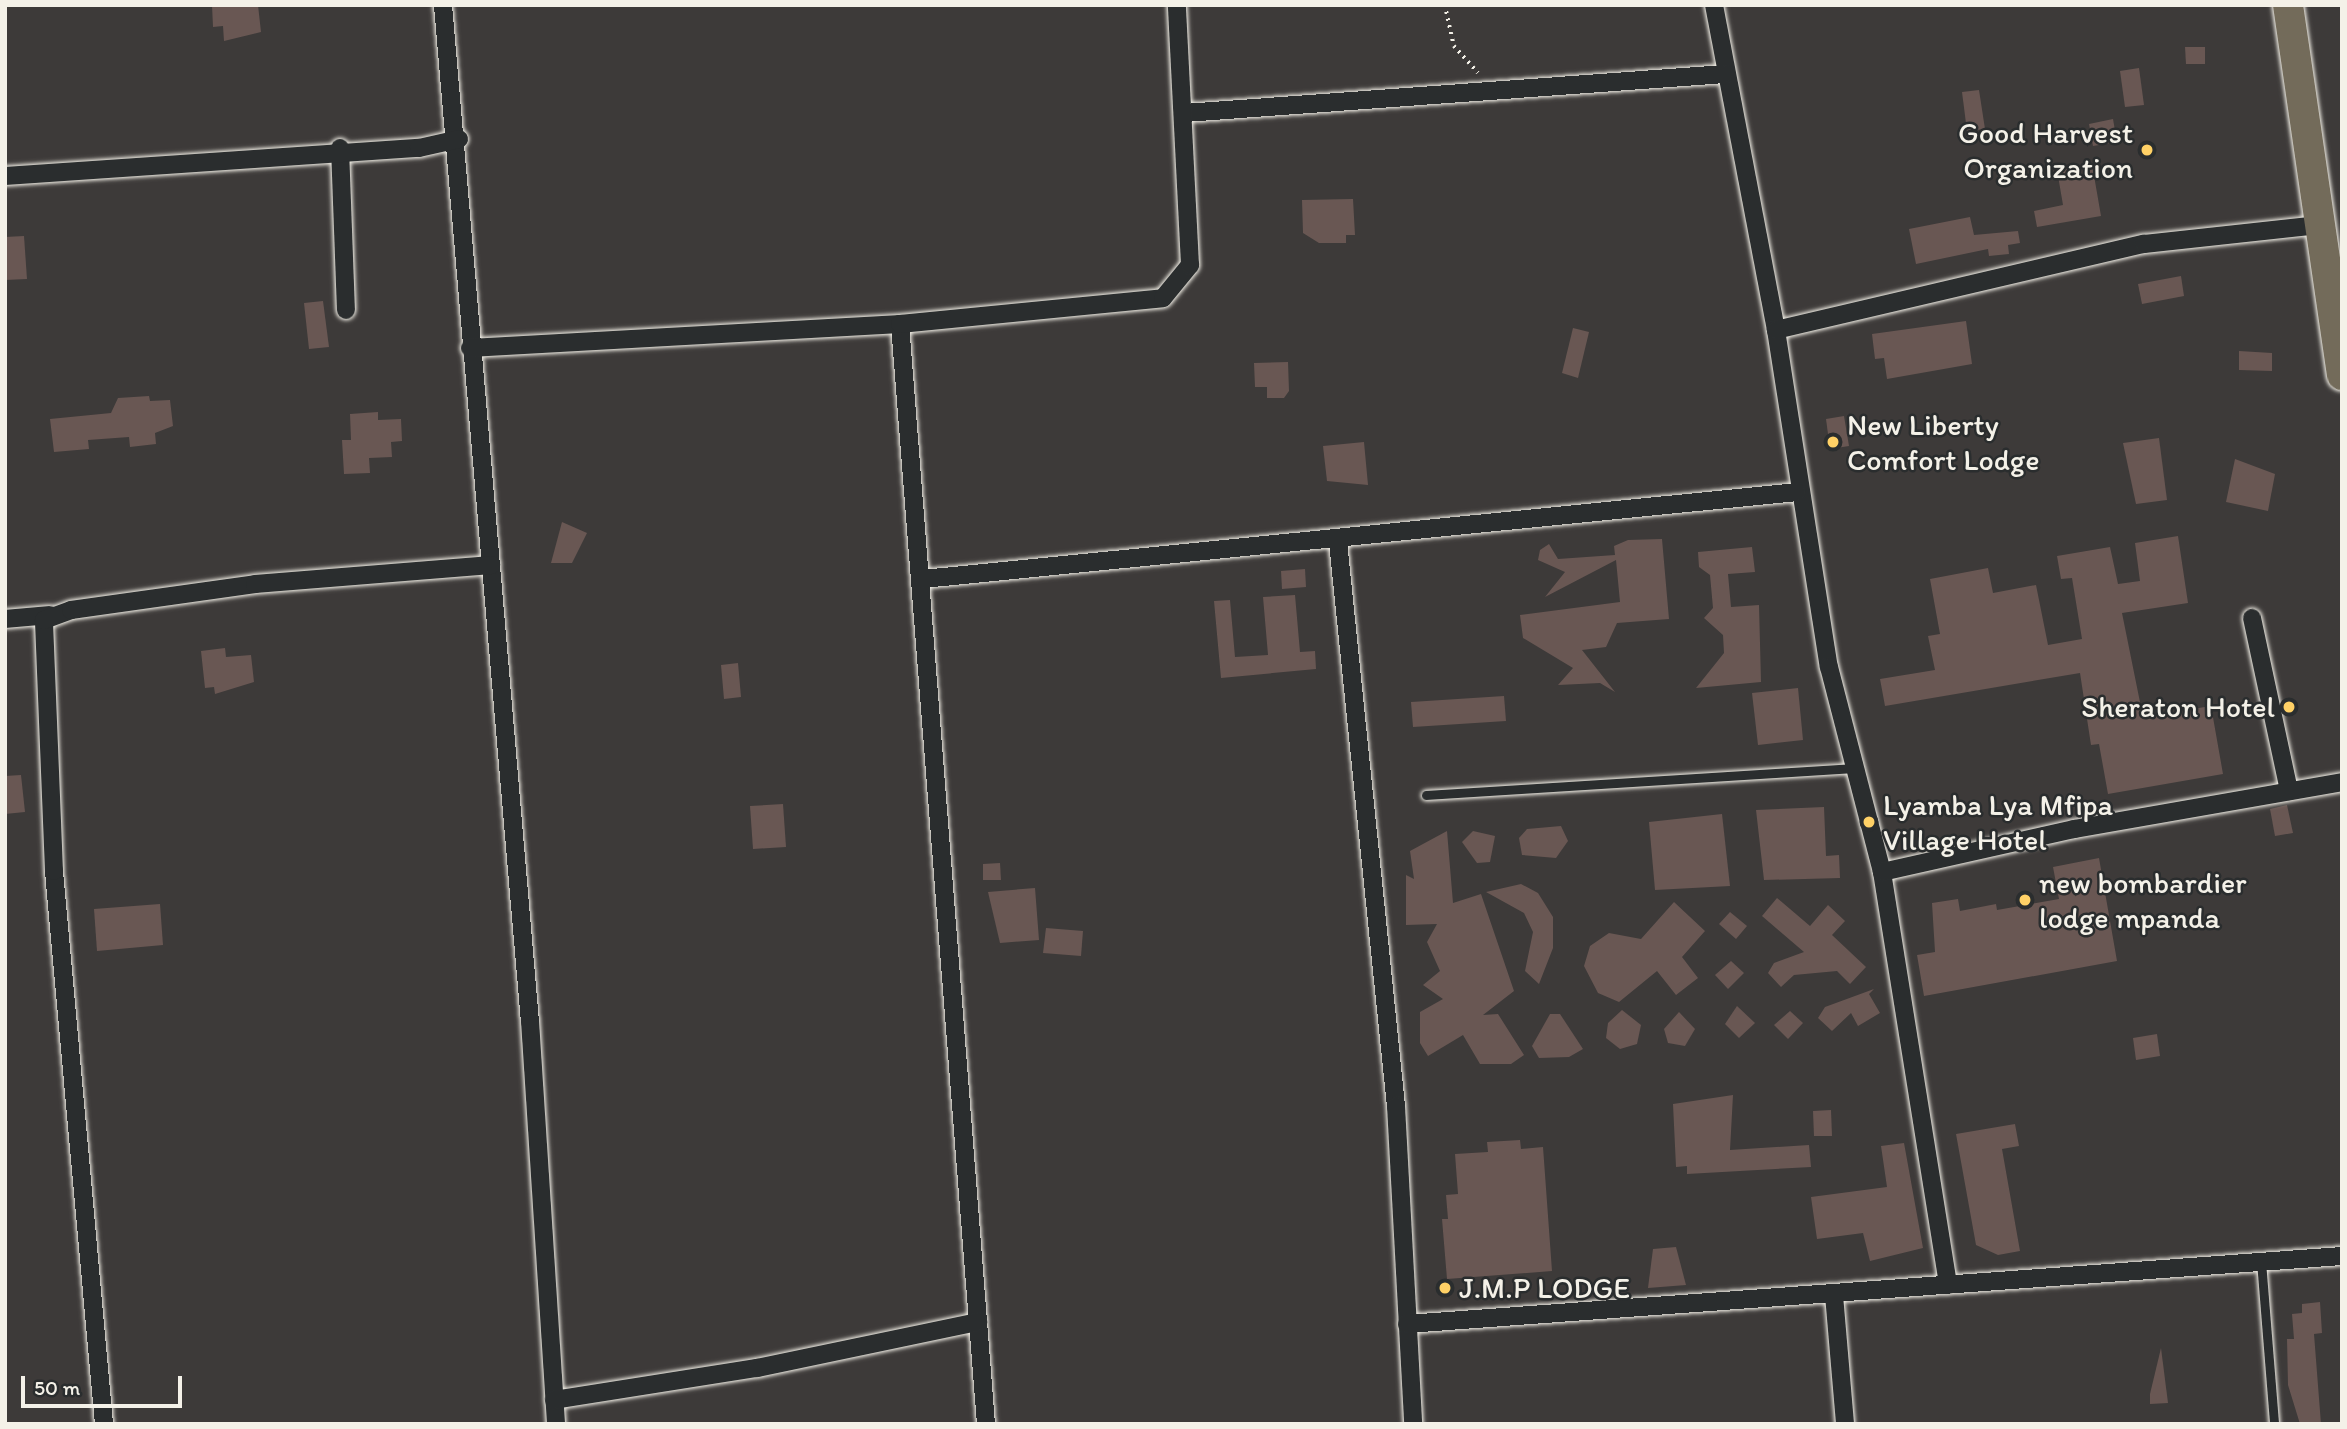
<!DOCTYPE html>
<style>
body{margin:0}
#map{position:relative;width:2347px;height:1429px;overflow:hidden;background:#3d3a39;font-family:Itim,sans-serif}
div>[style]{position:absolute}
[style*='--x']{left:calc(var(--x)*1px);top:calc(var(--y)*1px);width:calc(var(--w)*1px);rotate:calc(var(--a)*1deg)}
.building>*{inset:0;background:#695753}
.path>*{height:3.5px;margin-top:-1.75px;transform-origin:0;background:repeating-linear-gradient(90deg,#f4f1e8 0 2px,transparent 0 7px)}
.roads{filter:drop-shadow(0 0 2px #f4f1e8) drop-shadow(0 0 2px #f4f1e8)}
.service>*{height:9px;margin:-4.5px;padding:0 4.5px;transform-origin:4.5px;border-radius:4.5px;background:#2a2d2e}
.minor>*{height:18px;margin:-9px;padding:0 9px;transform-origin:9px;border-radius:9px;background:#2a2d2e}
.trunk>*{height:30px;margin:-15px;padding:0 15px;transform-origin:15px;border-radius:15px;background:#736b5a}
.dots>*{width:19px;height:19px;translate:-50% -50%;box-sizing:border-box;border:4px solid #2a2d2e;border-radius:50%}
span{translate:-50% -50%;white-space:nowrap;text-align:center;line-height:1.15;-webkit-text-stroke:5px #2a2d2e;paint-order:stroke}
.poi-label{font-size:30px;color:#f4f1e8}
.right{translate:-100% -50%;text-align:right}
.left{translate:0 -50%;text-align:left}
.frame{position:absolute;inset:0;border:7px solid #f4f1e8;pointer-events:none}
.scale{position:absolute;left:21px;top:1376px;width:161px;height:32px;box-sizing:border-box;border:4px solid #f4f1e8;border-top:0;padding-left:9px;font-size:21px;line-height:24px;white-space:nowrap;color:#f4f1e8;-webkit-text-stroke:5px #2a2d2e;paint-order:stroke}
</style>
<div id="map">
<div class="building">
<i style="clip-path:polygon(212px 5px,258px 5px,261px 32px,224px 41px,223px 26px,213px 27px)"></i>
<i style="clip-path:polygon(2185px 47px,2205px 47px,2205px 64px,2186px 64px)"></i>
<i style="clip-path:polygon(2139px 68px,2144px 105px,2125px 107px,2120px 71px)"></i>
<i style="clip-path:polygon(1979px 90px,1985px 129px,1967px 131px,1962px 92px)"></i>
<i style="clip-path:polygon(2113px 119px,2117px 142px,2093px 146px,2089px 124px)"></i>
<i style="clip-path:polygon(2092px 164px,2101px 216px,2037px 227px,2034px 211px,2063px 205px,2057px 170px)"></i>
<i style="clip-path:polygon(1353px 199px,1355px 235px,1346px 235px,1346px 243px,1319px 243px,1303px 233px,1302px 200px)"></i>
<i style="clip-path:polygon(1970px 217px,1974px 235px,2018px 231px,2020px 243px,2008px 245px,2009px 254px,1989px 256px,1988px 249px,1916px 264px,1909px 229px)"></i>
<i style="clip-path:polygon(24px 236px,27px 279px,5px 280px,5px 237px)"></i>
<i style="clip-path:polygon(2181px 276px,2184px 296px,2142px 304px,2138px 284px)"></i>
<i style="clip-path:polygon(323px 301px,329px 347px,309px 349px,304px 303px)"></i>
<i style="clip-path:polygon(1966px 321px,1972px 364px,1887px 379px,1884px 358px,1875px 359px,1872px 334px)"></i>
<i style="clip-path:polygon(1573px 328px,1589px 332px,1578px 378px,1562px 373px)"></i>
<i style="clip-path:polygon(2239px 351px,2272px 353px,2272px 371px,2239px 370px)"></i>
<i style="clip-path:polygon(1288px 362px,1289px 391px,1284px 398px,1267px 398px,1267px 387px,1255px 387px,1254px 363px)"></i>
<i style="clip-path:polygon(149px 396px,150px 401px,170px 400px,173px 426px,155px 433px,156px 444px,130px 447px,129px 437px,88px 440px,89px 449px,54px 452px,50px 419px,111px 413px,118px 398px)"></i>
<i style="clip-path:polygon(378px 412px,378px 420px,401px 419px,402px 441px,391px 442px,392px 457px,369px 458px,370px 473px,344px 474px,342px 440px,351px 440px,350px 414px)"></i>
<i style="clip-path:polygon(1844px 416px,1849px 446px,1830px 449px,1826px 419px)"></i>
<i style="clip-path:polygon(2159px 438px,2167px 500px,2136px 504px,2123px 443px)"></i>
<i style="clip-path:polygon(1364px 442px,1368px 485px,1327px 481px,1323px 446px)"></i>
<i style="clip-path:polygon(2235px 459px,2275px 474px,2268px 511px,2226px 502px)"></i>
<i style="clip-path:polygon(562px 522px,587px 533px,572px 563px,551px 563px)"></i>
<i style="clip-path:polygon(2178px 536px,2188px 603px,2122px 613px,2143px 717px,2211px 706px,2223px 774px,2108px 794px,2099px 744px,2091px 745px,2080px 673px,1885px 706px,1880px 679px,1935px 670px,1928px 636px,1940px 634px,1930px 579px,1988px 568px,1993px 593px,2036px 585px,2048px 645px,2082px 639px,2072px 578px,2061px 579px,2057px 556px,2110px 547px,2118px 584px,2140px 581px,2135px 543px)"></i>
<i style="clip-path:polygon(1662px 539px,1669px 619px,1617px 623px,1606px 647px,1582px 650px,1615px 692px,1600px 683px,1558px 685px,1573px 668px,1523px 638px,1520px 615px,1620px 602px,1616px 560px,1545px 597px,1565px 572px,1538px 560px,1540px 550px,1549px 544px,1558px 559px,1615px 555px,1614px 546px,1628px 540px)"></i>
<i style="clip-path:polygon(1752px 547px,1755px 572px,1728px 574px,1731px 607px,1759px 605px,1761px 682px,1696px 688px,1724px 653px,1723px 635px,1704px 618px,1713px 608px,1710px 575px,1699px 567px,1698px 552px)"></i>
<i style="clip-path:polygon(1305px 569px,1306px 587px,1282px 589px,1281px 571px)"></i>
<i style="clip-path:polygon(1295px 595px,1300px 652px,1315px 651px,1316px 669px,1221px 678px,1214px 601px,1230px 600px,1235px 657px,1268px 655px,1263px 597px)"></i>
<i style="clip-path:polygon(225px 648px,226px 657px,251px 655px,254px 682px,215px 694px,214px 687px,205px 688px,201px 651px)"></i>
<i style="clip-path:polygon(738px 663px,741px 697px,724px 699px,721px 665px)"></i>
<i style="clip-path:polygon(1798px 688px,1803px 740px,1758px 745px,1752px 693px)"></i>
<i style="clip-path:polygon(1504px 696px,1506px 721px,1413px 727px,1411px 702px)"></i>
<i style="clip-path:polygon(21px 775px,25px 812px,5px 814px,5px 776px)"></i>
<i style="clip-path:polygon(783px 804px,786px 847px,753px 849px,750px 806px)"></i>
<i style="clip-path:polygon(2287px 805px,2293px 833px,2275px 836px,2270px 809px)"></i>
<i style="clip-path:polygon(1824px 807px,1826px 856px,1839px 855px,1840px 878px,1764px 880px,1756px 810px)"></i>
<i style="clip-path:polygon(1722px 814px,1730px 886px,1655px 890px,1649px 822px)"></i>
<i style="clip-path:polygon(1561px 826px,1568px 841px,1556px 858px,1522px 855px,1519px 838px,1527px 829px)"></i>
<i style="clip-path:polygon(1447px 831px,1453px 903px,1481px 894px,1514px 991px,1483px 1015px,1498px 1014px,1524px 1055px,1511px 1064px,1480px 1064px,1463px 1035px,1428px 1056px,1420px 1043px,1420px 1012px,1443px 999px,1423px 985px,1440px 971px,1427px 942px,1437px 924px,1406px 925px,1406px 875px,1414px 879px,1410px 851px)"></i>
<i style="clip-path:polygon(1473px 831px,1495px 836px,1490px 862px,1477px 863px,1462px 842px)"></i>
<i style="clip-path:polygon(2099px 858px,2117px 961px,1924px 996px,1917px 955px,1935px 952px,1932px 903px,1958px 899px,1960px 911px,1996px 904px,1997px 910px,2059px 899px,2053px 867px)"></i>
<i style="clip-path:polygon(1000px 863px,1001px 880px,983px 880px,983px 864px)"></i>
<i style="clip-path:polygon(1521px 884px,1538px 893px,1553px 917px,1553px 948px,1539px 984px,1525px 971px,1533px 932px,1524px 913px,1486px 892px)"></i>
<i style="clip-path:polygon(1035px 888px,1039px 940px,1000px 943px,988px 892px)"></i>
<i style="clip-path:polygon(1777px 898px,1810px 926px,1828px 905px,1845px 921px,1832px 935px,1866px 967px,1850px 984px,1837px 971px,1794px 975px,1781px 987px,1768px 973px,1774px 963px,1804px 952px,1762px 916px)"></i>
<i style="clip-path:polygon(1674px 902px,1705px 931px,1682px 957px,1698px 978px,1676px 995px,1657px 971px,1619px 1002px,1598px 993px,1584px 966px,1590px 946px,1609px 933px,1641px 939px)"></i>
<i style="clip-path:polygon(160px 904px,163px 945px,97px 951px,94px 909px)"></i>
<i style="clip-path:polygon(1730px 912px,1747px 926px,1736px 939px,1719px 924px)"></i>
<i style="clip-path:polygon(1046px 928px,1083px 931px,1081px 956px,1043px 953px)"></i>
<i style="clip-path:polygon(1731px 961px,1744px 973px,1728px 989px,1715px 975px)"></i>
<i style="clip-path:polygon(1874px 989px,1869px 994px,1880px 1013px,1858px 1026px,1851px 1013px,1832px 1031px,1818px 1018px,1825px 1007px)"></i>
<i style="clip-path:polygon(1737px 1006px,1755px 1023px,1739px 1038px,1725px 1024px)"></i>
<i style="clip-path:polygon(1622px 1010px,1641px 1025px,1637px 1044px,1620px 1049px,1606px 1038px,1608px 1023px)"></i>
<i style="clip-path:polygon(1790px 1011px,1803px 1023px,1788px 1039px,1774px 1025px)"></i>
<i style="clip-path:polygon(1679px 1012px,1695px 1029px,1685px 1046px,1668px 1043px,1664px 1029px)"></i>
<i style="clip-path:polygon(1550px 1014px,1560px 1014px,1583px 1049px,1569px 1057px,1539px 1058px,1532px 1046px)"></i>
<i style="clip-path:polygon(2157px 1034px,2160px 1056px,2136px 1060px,2133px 1038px)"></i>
<i style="clip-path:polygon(1733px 1095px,1730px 1150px,1809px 1145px,1811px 1167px,1687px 1174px,1687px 1166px,1676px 1167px,1673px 1104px)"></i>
<i style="clip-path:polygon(1831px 1110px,1832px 1136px,1814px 1136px,1813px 1111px)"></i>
<i style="clip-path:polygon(2015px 1124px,2019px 1146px,2002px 1149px,2020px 1251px,1998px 1255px,1976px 1245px,1956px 1134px)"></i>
<i style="clip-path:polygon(1520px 1140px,1521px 1149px,1543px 1147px,1552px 1271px,1447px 1279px,1442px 1219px,1448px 1219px,1446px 1195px,1458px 1194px,1455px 1154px,1488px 1152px,1487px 1142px)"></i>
<i style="clip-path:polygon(1904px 1143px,1923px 1248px,1870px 1261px,1863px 1233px,1817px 1239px,1811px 1197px,1887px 1187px,1881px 1146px)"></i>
<i style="clip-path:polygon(1676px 1247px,1686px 1285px,1648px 1288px,1653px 1249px)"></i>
<i style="clip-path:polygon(2320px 1302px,2322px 1333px,2314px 1334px,2321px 1424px,2300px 1424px,2288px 1385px,2287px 1339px,2294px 1339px,2292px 1314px,2302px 1313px,2302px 1304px)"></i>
<i style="clip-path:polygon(2161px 1348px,2168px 1403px,2150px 1404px,2150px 1394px)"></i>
</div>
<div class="path">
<i style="--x:1445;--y:5;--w:42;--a:77.6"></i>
<i style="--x:1454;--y:46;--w:36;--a:48"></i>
</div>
<div class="roads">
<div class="service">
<i style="--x:1426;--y:795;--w:429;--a:-3.6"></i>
<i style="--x:2261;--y:1261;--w:164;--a:85.4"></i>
</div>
<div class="minor">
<i style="--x:443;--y:5;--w:1020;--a:85.11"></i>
<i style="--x:530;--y:1021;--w:404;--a:86.3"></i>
<i style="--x:1714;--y:5;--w:331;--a:79.2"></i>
<i style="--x:1776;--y:330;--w:341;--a:81.1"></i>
<i style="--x:1829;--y:667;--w:212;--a:75.5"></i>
<i style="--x:1882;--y:872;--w:418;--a:80.9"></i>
<i style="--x:1185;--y:113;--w:541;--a:-4.13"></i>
<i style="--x:340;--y:148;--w:162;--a:87.9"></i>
<i style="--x:5;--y:176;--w:415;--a:-3.9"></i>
<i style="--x:419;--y:148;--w:41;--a:-12.7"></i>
<i style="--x:900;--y:324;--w:1103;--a:85.53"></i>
<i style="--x:1776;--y:330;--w:378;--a:-13.2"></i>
<i style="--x:2144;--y:244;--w:176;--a:-6.2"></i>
<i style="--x:470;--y:348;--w:431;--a:-3.2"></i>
<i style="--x:900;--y:324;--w:264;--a:-5.6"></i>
<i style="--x:1163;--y:298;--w:43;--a:-50.7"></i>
<i style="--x:1190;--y:265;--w:260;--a:-92.9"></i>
<i style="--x:1338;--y:542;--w:567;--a:84.13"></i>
<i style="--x:1396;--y:1106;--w:318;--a:86.9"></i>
<i style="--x:923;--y:579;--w:878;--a:-5.68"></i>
<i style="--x:2252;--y:618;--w:177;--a:77.9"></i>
<i style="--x:5;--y:619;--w:45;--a:-5.1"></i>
<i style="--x:1882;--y:872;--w:197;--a:-12.6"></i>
<i style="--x:2074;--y:829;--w:272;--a:-9.9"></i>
<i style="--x:1834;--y:1295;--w:129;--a:85.1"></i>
<i style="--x:1407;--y:1324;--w:937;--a:-4.16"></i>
<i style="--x:554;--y:1400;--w:206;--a:-9"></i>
<i style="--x:757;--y:1368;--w:226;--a:-11.8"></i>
<i style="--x:104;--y:1424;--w:555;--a:-95.17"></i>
<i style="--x:54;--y:871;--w:251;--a:-92.3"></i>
<i style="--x:44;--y:620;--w:29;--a:-20"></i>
<i style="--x:71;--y:610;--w:186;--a:-8"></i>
<i style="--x:255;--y:584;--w:237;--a:-4.6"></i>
</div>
<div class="trunk">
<i style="--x:2288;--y:5;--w:374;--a:81.7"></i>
</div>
</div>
<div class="dots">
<i style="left:2147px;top:150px;background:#ffd166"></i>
<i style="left:1833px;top:442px;background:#ffd166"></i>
<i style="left:2289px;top:707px;background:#ffd166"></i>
<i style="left:1869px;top:822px;background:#ffd166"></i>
<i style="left:2025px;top:900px;background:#ffd166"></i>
<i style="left:1445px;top:1288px;background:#ffd166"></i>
</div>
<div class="poi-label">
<span class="right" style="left:2133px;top:150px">Good Harvest<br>Organization</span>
<span class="left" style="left:1847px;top:442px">New Liberty<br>Comfort Lodge</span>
<span class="right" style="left:2275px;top:707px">Sheraton Hotel</span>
<span class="left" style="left:1883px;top:822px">Lyamba Lya Mfipa<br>Village Hotel</span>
<span class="left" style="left:2039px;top:900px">new bombardier<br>lodge mpanda</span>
<span class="left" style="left:1459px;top:1288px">J.M.P LODGE</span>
</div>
<div class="frame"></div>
<div class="scale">50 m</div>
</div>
